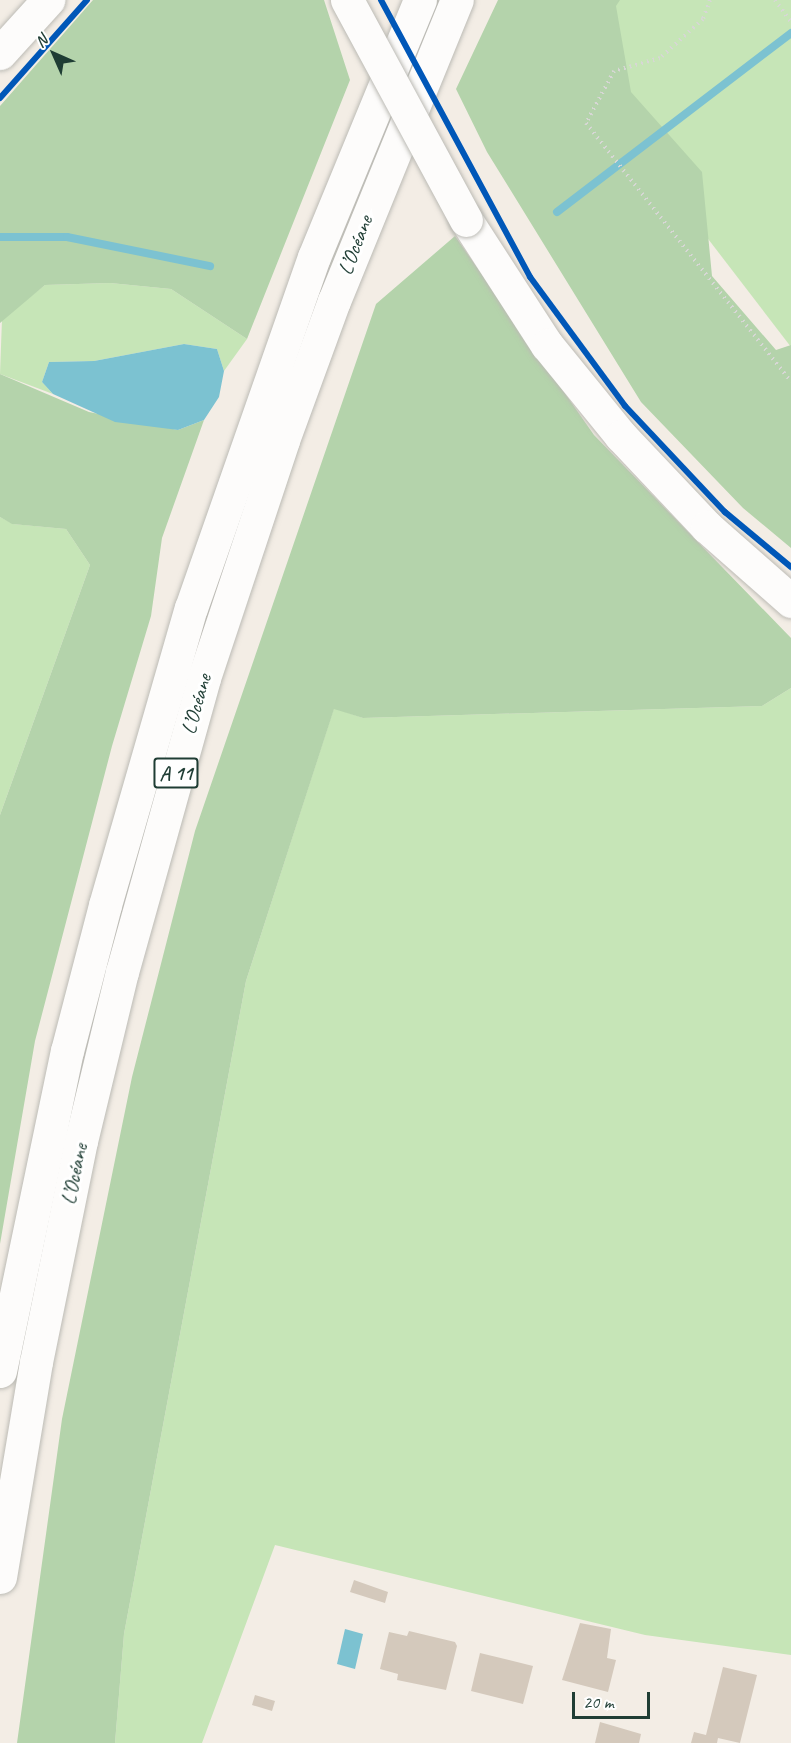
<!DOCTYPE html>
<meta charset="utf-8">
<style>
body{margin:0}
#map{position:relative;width:791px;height:1743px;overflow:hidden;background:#f3ede5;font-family:Caveat,sans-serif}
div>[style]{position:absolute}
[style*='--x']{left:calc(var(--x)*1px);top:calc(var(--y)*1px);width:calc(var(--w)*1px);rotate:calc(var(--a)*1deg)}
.green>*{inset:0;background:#c6e5b7}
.forest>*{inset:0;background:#b4d3ab}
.water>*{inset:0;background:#7cc2d1}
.stream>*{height:8px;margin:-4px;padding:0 4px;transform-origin:4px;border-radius:4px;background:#7cc2d1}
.building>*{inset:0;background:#d4c9bc}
.path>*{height:4px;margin-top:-2px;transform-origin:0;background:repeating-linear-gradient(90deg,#d7d7d5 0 1.5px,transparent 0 6px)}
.roads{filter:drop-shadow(0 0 2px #bcbbb5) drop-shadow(0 0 2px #bcbbb5)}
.secondary>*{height:33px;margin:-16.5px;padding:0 16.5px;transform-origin:16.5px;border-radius:16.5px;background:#fdfcfb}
.motorway>*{height:33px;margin:-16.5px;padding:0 16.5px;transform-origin:16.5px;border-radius:16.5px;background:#fdfcfb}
.bridges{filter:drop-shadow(0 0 2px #bcbbb5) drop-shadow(0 0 2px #bcbbb5)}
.secondary-bridge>*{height:33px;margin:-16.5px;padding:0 16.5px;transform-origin:16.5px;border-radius:16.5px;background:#fdfcfb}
.cycleway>*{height:6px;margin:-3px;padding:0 3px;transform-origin:3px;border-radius:3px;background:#0057b8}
span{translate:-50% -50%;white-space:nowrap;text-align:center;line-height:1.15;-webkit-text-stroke:6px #fff;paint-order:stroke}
.shield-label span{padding:2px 4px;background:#fff;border:2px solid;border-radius:4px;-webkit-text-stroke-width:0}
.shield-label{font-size:20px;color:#1f3d34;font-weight:700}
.street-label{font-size:21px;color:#1f3d34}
.north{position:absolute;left:24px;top:24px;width:60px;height:60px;-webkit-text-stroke:4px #fff;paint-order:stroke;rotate:315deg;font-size:16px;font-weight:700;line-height:24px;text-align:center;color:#1f3d34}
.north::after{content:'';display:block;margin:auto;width:21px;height:27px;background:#1f3d34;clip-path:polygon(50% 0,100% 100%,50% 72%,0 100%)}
.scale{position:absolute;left:572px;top:1692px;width:78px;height:27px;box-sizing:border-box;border:3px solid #1f3d34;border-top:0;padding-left:8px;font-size:18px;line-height:21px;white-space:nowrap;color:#1f3d34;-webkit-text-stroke:4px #fff;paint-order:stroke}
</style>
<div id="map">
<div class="green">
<i style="clip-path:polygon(537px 0,791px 0,791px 347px,531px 8px)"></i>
<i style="clip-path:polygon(110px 283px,171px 289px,247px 339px,224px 371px,217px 349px,184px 344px,94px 361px,49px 362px,42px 382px,53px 394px,0 374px,2px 319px,45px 285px)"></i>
<i style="clip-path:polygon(0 517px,13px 524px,66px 529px,90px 565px,0 815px)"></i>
<i style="clip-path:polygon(791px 688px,791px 1655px,645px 1635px,275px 1545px,202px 1743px,115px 1743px,124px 1634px,246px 981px,334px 708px,363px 718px,762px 706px)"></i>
</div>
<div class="forest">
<i style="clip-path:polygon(93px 0,324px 0,350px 80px,247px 339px,171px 289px,110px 283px,45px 285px,0 323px,0 106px)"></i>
<i style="clip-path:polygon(498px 0,620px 0,616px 6px,631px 92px,702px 172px,712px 276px,776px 350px,791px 345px,791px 548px,743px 508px,641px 402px,487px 152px,456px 89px)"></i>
<i style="clip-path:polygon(455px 236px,594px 435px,791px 638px,791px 688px,762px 706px,363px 718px,334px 709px,246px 981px,124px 1634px,115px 1743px,17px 1743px,62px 1419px,132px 1077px,195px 831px,376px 304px)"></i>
<i style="clip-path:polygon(0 374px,89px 412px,178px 430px,204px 420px,162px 538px,151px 616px,112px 746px,35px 1041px,0 1244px,0 815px,90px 565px,66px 529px,12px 524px,0 517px)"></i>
</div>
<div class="water">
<i style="clip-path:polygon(184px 344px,217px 349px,224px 371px,219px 397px,204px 420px,178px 430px,115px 422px,53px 394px,42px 382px,49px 362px,94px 361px)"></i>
<i style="clip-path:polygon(345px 1629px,363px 1634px,355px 1669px,337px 1664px)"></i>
</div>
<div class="stream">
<i style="--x:557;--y:212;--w:295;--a:-37.4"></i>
<i style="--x:0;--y:237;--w:67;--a:0"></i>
<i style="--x:67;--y:237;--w:146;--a:11.5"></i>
</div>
<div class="building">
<i style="clip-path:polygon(354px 1580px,388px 1592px,385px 1603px,350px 1592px)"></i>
<i style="clip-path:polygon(580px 1623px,611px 1629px,607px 1658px,616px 1660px,608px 1692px,562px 1680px)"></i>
<i style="clip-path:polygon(409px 1631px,455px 1642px,457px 1646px,446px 1690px,397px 1680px,398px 1674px,380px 1669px,389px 1632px,407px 1636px)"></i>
<i style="clip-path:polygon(480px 1653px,533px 1666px,523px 1704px,471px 1691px)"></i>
<i style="clip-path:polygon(723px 1667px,757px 1675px,740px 1743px,718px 1738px,717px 1743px,691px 1743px,694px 1732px,706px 1735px)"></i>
<i style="clip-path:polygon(255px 1695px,275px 1701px,272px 1711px,252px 1705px)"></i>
<i style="clip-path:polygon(600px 1722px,641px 1734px,639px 1743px,595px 1743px)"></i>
</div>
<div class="path">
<i style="--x:710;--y:0;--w:20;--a:110"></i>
<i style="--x:703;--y:19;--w:58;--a:137.8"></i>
<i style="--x:660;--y:58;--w:48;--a:164.2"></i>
<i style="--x:614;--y:71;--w:59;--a:118.3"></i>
<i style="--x:586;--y:123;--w:330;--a:51.6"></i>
<i style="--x:775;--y:0;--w:27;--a:54"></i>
</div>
<div class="roads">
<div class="secondary">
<i style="--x:0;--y:53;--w:72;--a:-47.8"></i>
<i style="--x:466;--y:220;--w:149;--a:57.1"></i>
<i style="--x:547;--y:345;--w:117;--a:50.9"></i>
<i style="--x:621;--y:436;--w:125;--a:46.6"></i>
<i style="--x:707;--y:527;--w:112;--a:41.4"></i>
</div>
<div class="motorway">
<i style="--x:0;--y:1371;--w:327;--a:-78.2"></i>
<i style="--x:67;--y:1051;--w:151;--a:-75.4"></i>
<i style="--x:105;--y:905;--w:309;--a:-73.9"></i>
<i style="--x:191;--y:608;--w:372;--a:-70.7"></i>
<i style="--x:314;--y:257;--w:278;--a:-67.6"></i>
<i style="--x:0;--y:1577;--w:218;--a:-80.5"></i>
<i style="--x:36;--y:1362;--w:226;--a:-78.5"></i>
<i style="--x:81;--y:1141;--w:174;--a:-76.4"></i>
<i style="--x:122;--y:972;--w:305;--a:-74.4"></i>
<i style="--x:204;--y:678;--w:251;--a:-71.6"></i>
<i style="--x:283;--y:440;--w:148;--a:-69.9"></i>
<i style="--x:334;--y:301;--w:325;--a:-67.8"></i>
</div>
</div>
<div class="bridges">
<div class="secondary-bridge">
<i style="--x:347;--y:0;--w:250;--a:61.6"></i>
</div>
</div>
<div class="cycleway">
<i style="--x:381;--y:0;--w:315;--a:61.7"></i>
<i style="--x:530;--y:277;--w:160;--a:53.6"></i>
<i style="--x:625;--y:406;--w:146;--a:46.7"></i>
<i style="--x:725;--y:512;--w:86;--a:39.8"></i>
<i style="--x:0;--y:98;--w:131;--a:-48.4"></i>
</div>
<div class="shield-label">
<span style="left:176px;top:773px">A 11</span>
</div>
<div class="street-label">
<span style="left:355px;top:245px;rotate:-69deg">L’Océane</span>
<span style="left:196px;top:704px;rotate:-74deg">L’Océane</span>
<span style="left:74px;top:1174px;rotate:-78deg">L’Océane</span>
</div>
<div class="north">N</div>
<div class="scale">20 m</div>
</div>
